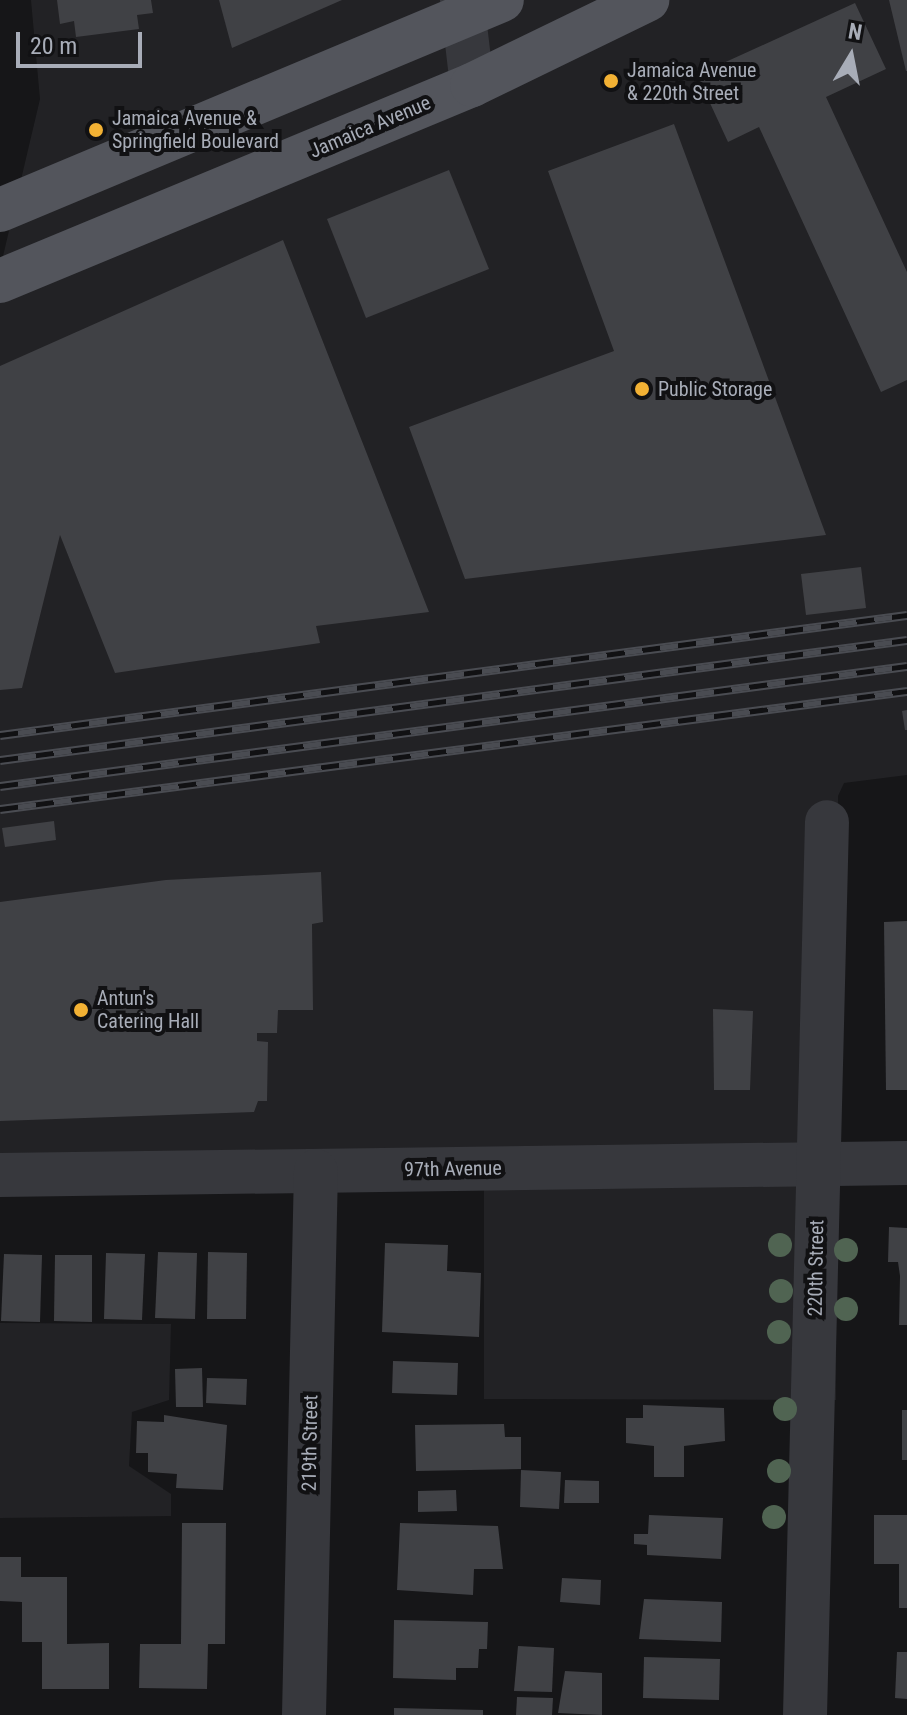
<!DOCTYPE html>
<style>
body{margin:0}
#map{position:relative;width:907px;height:1715px;overflow:hidden;background:#161618;font-family:"Roboto Condensed",sans-serif}
div>[style]{position:absolute}
[style*='--x']{left:calc(var(--x)*1px);top:calc(var(--y)*1px);width:calc(var(--w)*1px);rotate:calc(var(--a)*1deg)}
.built>*{inset:0;background:#222225}
.building>*{inset:0;background:#404145}
.minor>*{height:44px;margin:-22px;padding:0 22px;transform-origin:22px;border-radius:22px;background:#37383d}
.primary>*{height:44px;margin:-22px;padding:0 22px;transform-origin:22px;border-radius:22px;background:#53555c}
.rail>*{height:9px;margin-top:-4.5px;transform-origin:0;background:repeating-linear-gradient(90deg,#111113 0 18px,#4a4c52 0 36px);box-sizing:border-box;border-block:2px solid #4a4c52}
.trees>*{width:24px;height:24px;margin:-12px;border-radius:50%;background:#506452}
.dots>*{width:22px;height:22px;translate:-50% -50%;box-sizing:border-box;border:4px solid #111113;border-radius:50%}
span{translate:-50% -50%;white-space:nowrap;text-align:center;line-height:1.15;-webkit-text-stroke:8px #111113;paint-order:stroke}
.poi-label{font-size:20px;color:#a8adb8}
.left{translate:0 -50%;text-align:left}
.street-label{font-size:20px;color:#a8adb8}
.north{position:absolute;left:811px;top:16px;width:80px;height:80px;-webkit-text-stroke:6px #111113;paint-order:stroke;rotate:10deg;font-size:22px;font-weight:700;line-height:32px;text-align:center;color:#a8adb8}
.north::after{content:'';display:block;margin:auto;width:28px;height:36px;background:#a8adb8;clip-path:polygon(50% 0,100% 100%,50% 72%,0 100%)}
.scale{position:absolute;left:16px;top:32px;width:126px;height:36px;box-sizing:border-box;border:4px solid #a8adb8;border-top:0;padding-left:10px;font-size:24px;line-height:28px;white-space:nowrap;color:#a8adb8;-webkit-text-stroke:6px #111113;paint-order:stroke}
</style>
<div id="map">
<div class="built">
<i style="clip-path:polygon(31px 0,907px 0,907px 775px,844px 783px,838px 796px,836px 1400px,484px 1399px,484px 1179px,0 1191px,0 269px,40px 99px)"></i>
<i style="clip-path:polygon(0 1323px,171px 1324px,169px 1400px,132px 1412px,129px 1466px,171px 1494px,171px 1516px,0 1518px)"></i>
</div>
<div class="building">
<i style="clip-path:polygon(57px 0,151px 0,153px 13px,137px 15px,139px 29px,76px 37px,74px 21px,60px 24px)"></i>
<i style="clip-path:polygon(219px 0,342px 0,232px 48px)"></i>
<i style="clip-path:polygon(889px 0,907px 0,907px 71px,906px 71px)"></i>
<i style="clip-path:polygon(855px 3px,886px 69px,826px 97px,907px 272px,907px 380px,881px 392px,759px 127px,728px 142px,697px 75px)"></i>
<i style="clip-path:polygon(674px 124px,826px 535px,465px 579px,409px 427px,614px 351px,548px 171px)"></i>
<i style="clip-path:polygon(449px 170px,489px 269px,366px 318px,327px 219px)"></i>
<i style="clip-path:polygon(283px 240px,429px 612px,316px 626px,320px 643px,115px 673px,60px 535px,22px 688px,0 690px,0 366px)"></i>
<i style="clip-path:polygon(861px 567px,866px 608px,806px 615px,801px 574px)"></i>
<i style="clip-path:polygon(907px 710px,907px 730px,905px 730px,902px 711px)"></i>
<i style="clip-path:polygon(54px 821px,56px 840px,5px 847px,2px 828px)"></i>
<i style="clip-path:polygon(321px 872px,323px 922px,312px 924px,313px 1010px,278px 1010px,277px 1033px,257px 1033px,257px 1041px,268px 1042px,267px 1101px,258px 1101px,254px 1112px,0 1121px,0 902px,166px 880px)"></i>
<i style="clip-path:polygon(907px 921px,907px 1090px,886px 1090px,884px 922px)"></i>
<i style="clip-path:polygon(713px 1009px,753px 1011px,750px 1090px,714px 1090px)"></i>
<i style="clip-path:polygon(889px 1227px,907px 1228px,907px 1325px,899px 1325px,900px 1276px,898px 1262px,888px 1262px)"></i>
<i style="clip-path:polygon(385px 1243px,448px 1245px,447px 1271px,481px 1273px,479px 1337px,382px 1332px)"></i>
<i style="clip-path:polygon(158px 1252px,197px 1253px,195px 1319px,155px 1318px)"></i>
<i style="clip-path:polygon(208px 1252px,247px 1253px,246px 1319px,207px 1319px)"></i>
<i style="clip-path:polygon(106px 1253px,145px 1254px,142px 1320px,104px 1319px)"></i>
<i style="clip-path:polygon(4px 1254px,42px 1255px,40px 1322px,1px 1321px)"></i>
<i style="clip-path:polygon(55px 1255px,92px 1255px,92px 1322px,54px 1321px)"></i>
<i style="clip-path:polygon(393px 1361px,458px 1363px,457px 1395px,392px 1393px)"></i>
<i style="clip-path:polygon(202px 1368px,203px 1407px,176px 1407px,175px 1369px)"></i>
<i style="clip-path:polygon(207px 1378px,247px 1379px,246px 1405px,206px 1403px)"></i>
<i style="clip-path:polygon(643px 1405px,724px 1408px,725px 1441px,684px 1446px,684px 1477px,654px 1477px,654px 1446px,626px 1443px,626px 1418px,643px 1418px)"></i>
<i style="clip-path:polygon(902px 1410px,907px 1410px,907px 1460px,902px 1460px)"></i>
<i style="clip-path:polygon(164px 1415px,227px 1425px,223px 1490px,176px 1488px,177px 1474px,148px 1472px,148px 1453px,136px 1453px,137px 1421px,164px 1422px)"></i>
<i style="clip-path:polygon(504px 1424px,505px 1437px,521px 1437px,521px 1469px,416px 1471px,415px 1425px)"></i>
<i style="clip-path:polygon(521px 1470px,561px 1472px,559px 1509px,520px 1507px)"></i>
<i style="clip-path:polygon(565px 1480px,599px 1481px,599px 1503px,564px 1503px)"></i>
<i style="clip-path:polygon(456px 1490px,457px 1511px,418px 1512px,418px 1491px)"></i>
<i style="clip-path:polygon(649px 1515px,723px 1518px,721px 1559px,647px 1555px,647px 1545px,634px 1544px,634px 1534px,648px 1534px)"></i>
<i style="clip-path:polygon(874px 1515px,907px 1515px,907px 1608px,899px 1608px,899px 1564px,874px 1564px)"></i>
<i style="clip-path:polygon(182px 1523px,226px 1523px,225px 1644px,208px 1644px,207px 1689px,139px 1688px,140px 1644px,181px 1644px)"></i>
<i style="clip-path:polygon(400px 1523px,498px 1526px,503px 1569px,474px 1569px,473px 1595px,397px 1590px)"></i>
<i style="clip-path:polygon(0 1557px,21px 1557px,21px 1577px,67px 1577px,67px 1644px,109px 1643px,109px 1689px,42px 1689px,42px 1642px,22px 1642px,22px 1602px,0 1601px)"></i>
<i style="clip-path:polygon(562px 1578px,601px 1580px,600px 1605px,560px 1602px)"></i>
<i style="clip-path:polygon(644px 1599px,722px 1602px,721px 1642px,639px 1639px)"></i>
<i style="clip-path:polygon(394px 1620px,488px 1622px,487px 1649px,479px 1649px,478px 1668px,456px 1668px,456px 1680px,393px 1678px)"></i>
<i style="clip-path:polygon(518px 1646px,554px 1648px,552px 1692px,514px 1691px)"></i>
<i style="clip-path:polygon(897px 1652px,907px 1652px,907px 1699px,895px 1698px)"></i>
<i style="clip-path:polygon(644px 1657px,720px 1659px,719px 1700px,643px 1698px)"></i>
<i style="clip-path:polygon(565px 1671px,602px 1673px,602px 1715px,558px 1713px)"></i>
<i style="clip-path:polygon(517px 1697px,553px 1698px,552px 1715px,516px 1715px)"></i>
<i style="clip-path:polygon(394px 1708px,483px 1710px,483px 1715px,394px 1715px)"></i>
</div>
<div class="minor">
<i style="--x:462;--y:0;--w:86;--a:83.3"></i>
<i style="--x:0;--y:1175;--w:907;--a:-0.76"></i>
<i style="--x:304;--y:1715;--w:544;--a:-88.74"></i>
<i style="--x:805;--y:1715;--w:893;--a:-88.59"></i>
</div>
<div class="primary">
<i style="--x:0;--y:210;--w:544;--a:-22.7"></i>
<i style="--x:0;--y:281;--w:511;--a:-22.55"></i>
<i style="--x:472;--y:85;--w:195;--a:-25.9"></i>
</div>
<div class="rail">
<i style="--x:0;--y:735;--w:915;--a:-7.54"></i>
<i style="--x:0;--y:760;--w:915;--a:-7.54"></i>
<i style="--x:0;--y:786;--w:915;--a:-7.54"></i>
<i style="--x:0;--y:809;--w:915;--a:-7.41"></i>
</div>
<div class="trees">
<i style="left:780px;top:1245px"></i>
<i style="left:846px;top:1250px"></i>
<i style="left:781px;top:1291px"></i>
<i style="left:846px;top:1309px"></i>
<i style="left:779px;top:1332px"></i>
<i style="left:785px;top:1409px"></i>
<i style="left:779px;top:1471px"></i>
<i style="left:774px;top:1517px"></i>
</div>
<div class="dots">
<i style="left:611px;top:81px;background:#f2b134"></i>
<i style="left:96px;top:130px;background:#f2b134"></i>
<i style="left:642px;top:389px;background:#f2b134"></i>
<i style="left:81px;top:1010px;background:#f2b134"></i>
</div>
<div class="poi-label">
<span class="left" style="left:627px;top:82px">Jamaica Avenue<br>&amp; 220th Street</span>
<span class="left" style="left:112px;top:130px">Jamaica Avenue &amp;<br>Springfield Boulevard</span>
<span class="left" style="left:658px;top:389px">Public Storage</span>
<span class="left" style="left:97px;top:1010px">Antun's<br>Catering Hall</span>
</div>
<div class="street-label">
<span style="left:370px;top:127px;rotate:-23deg">Jamaica Avenue</span>
<span style="left:453px;top:1169px;rotate:-1deg">97th Avenue</span>
<span style="left:816px;top:1268px;rotate:-89deg">220th Street</span>
<span style="left:310px;top:1443px;rotate:-89deg">219th Street</span>
</div>
<div class="north">N</div>
<div class="scale">20 m</div>
</div>
